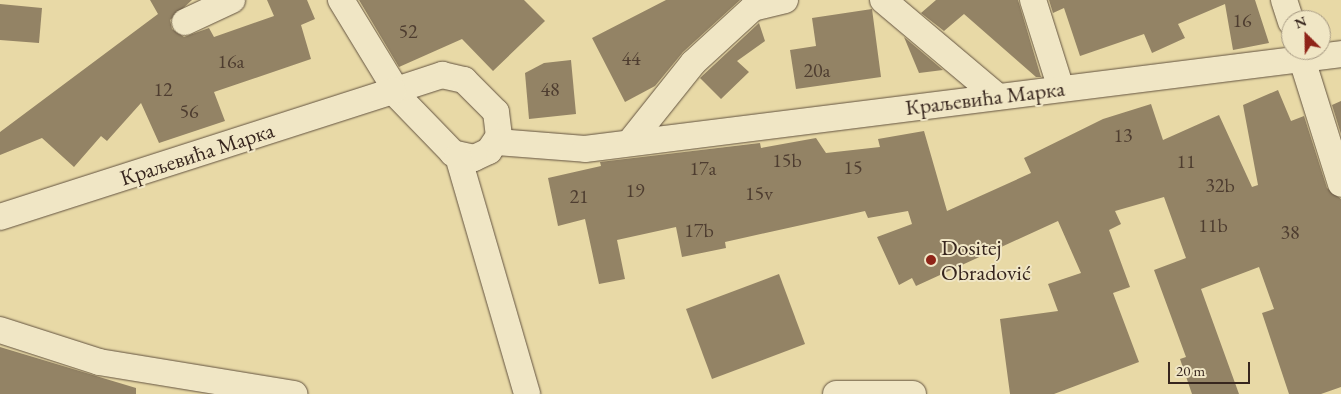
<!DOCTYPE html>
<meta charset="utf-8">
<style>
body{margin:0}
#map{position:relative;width:1341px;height:394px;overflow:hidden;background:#e8d9a6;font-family:"EB Garamond",serif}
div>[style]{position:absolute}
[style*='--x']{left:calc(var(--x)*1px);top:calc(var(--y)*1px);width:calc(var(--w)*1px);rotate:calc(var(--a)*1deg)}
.building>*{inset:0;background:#938365}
.roads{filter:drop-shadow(0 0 1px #635340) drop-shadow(0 0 1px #635340)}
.minor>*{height:26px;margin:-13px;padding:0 13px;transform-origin:13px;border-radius:13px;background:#f0e6c5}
.dots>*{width:14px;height:14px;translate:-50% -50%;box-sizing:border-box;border:2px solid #f0e6c5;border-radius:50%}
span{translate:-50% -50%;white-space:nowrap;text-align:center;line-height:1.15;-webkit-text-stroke:4px #f0e6c5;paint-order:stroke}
.number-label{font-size:20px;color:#4e3d30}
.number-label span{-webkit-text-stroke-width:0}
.street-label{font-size:22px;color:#37261e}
.poi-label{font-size:22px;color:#37261e}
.left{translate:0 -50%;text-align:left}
.north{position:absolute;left:1281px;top:10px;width:50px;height:50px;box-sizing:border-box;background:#f0e6c5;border:1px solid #a69982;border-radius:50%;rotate:337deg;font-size:14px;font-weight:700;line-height:20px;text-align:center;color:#37261e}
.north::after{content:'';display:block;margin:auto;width:18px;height:22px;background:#8f2418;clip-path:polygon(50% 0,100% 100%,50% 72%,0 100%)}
.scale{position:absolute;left:1168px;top:362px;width:82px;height:22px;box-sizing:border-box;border:2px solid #37261e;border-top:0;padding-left:6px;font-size:15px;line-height:18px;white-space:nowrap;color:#37261e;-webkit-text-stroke:4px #f0e6c5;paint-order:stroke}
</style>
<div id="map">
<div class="building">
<i style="clip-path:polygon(150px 0,192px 0,170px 20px,172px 29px,184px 37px,209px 28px,214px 37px,274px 16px,267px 0,307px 0,315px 19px,301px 25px,311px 59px,214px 92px,225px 121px,159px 143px,141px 103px,107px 141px,101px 136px,74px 167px,42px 138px,0 155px,0 132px,158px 14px)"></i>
<i style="clip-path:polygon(359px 0,524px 0,545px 21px,493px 71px,462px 39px,399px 67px)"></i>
<i style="clip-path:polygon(666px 0,740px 0,683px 52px,655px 86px,625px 102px,592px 38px)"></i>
<i style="clip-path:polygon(936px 0,1018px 0,1041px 77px,1036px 77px,964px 14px,944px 31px,921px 13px)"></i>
<i style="clip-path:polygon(1049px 0,1255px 0,1269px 43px,1233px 50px,1225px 4px,1178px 24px,1185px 38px,1152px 53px,1144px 34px,1080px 56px,1064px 8px,1053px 13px)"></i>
<i style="clip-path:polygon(0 4px,42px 8px,39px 43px,0 40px)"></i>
<i style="clip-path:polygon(872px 9px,881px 77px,796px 89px,790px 50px,816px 46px,812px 18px)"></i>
<i style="clip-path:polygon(759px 23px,765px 41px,737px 61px,749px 72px,721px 99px,700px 78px)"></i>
<i style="clip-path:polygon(904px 37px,943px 70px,919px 73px)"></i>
<i style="clip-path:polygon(571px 60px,576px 114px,529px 119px,525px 73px,544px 63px)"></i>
<i style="clip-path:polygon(1278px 90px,1291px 121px,1304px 116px,1327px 188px,1341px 199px,1341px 387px,1321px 394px,1289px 394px,1262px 313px,1274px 309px,1259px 267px,1201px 289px,1239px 394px,1192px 394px,1180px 359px,1186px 357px,1154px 270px,1186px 258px,1164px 197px,1115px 211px,1121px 224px,1109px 230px,1130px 287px,1113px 293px,1139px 362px,1054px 394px,1010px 394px,1000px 319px,1058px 311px,1048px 284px,1081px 273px,1058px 221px,916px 286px,912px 278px,899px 285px,877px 237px,912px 224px,908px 211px,868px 218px,865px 211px,725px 242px,726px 248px,682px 257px,676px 227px,617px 240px,625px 279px,599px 284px,585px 219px,558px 226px,548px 178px,601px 166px,600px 162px,760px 143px,761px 148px,816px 138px,826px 153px,880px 147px,878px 139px,924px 131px,947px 211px,1031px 173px,1024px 158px,1103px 119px,1151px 104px,1163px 140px,1219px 115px,1252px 187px,1258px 185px,1243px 105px)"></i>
<i style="clip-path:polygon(1341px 101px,1341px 134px,1332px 105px)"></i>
<i style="clip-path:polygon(779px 274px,805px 344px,712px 379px,686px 309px)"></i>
<i style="clip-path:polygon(0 347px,136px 388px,136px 394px,0 394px)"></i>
</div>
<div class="roads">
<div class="minor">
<i style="--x:341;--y:0;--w:105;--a:58.6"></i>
<i style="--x:883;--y:0;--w:150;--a:40.1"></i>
<i style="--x:1033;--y:0;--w:93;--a:72.5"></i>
<i style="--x:1284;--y:0;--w:23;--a:72"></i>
<i style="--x:185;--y:22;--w:52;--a:-25.1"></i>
<i style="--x:1299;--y:50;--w:140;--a:72.6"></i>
<i style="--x:442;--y:75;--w:23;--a:13"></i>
<i style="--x:464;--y:80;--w:45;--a:45"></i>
<i style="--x:496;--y:112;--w:24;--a:83"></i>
<i style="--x:499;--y:136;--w:18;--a:124"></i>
<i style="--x:489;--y:151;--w:17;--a:155"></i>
<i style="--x:474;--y:158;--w:22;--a:-167"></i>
<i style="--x:453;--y:153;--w:86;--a:-134.1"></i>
<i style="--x:393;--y:91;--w:52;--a:-18.1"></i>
<i style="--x:497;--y:142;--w:88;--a:4.5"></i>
<i style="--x:585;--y:149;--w:762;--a:-7.16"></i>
<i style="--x:630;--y:142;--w:101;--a:-51.4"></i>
<i style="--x:693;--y:63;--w:81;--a:-42.5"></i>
<i style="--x:753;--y:8;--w:33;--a:-14"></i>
<i style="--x:458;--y:156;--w:248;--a:73.8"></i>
<i style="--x:0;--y:217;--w:413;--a:-17.8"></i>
<i style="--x:0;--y:330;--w:104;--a:17.9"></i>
<i style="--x:99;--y:362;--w:198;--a:9.3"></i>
<i style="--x:836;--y:394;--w:77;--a:0"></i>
</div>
</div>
<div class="dots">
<i style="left:931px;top:260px;background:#8f2418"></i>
</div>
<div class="number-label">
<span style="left:1242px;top:20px">16</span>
<span style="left:408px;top:31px">52</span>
<span style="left:631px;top:58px">44</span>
<span style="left:231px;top:61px">16a</span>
<span style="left:817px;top:70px">20a</span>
<span style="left:163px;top:89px">12</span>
<span style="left:550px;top:89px">48</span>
<span style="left:189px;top:111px">56</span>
<span style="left:1123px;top:135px">13</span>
<span style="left:787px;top:160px">15b</span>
<span style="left:1186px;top:161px">11</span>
<span style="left:853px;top:167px">15</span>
<span style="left:703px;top:168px">17a</span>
<span style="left:1220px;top:185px">32b</span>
<span style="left:635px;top:190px">19</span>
<span style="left:759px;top:193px">15v</span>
<span style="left:579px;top:196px">21</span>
<span style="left:1213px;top:225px">11b</span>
<span style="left:699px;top:230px">17b</span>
<span style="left:1290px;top:232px">38</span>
</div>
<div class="street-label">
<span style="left:985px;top:98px;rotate:-7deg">Краљевића Марка</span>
<span style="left:197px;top:154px;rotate:-18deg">Краљевића Марка</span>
</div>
<div class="poi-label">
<span class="left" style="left:941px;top:260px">Dositej<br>Obradović</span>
</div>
<div class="north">N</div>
<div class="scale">20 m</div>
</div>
